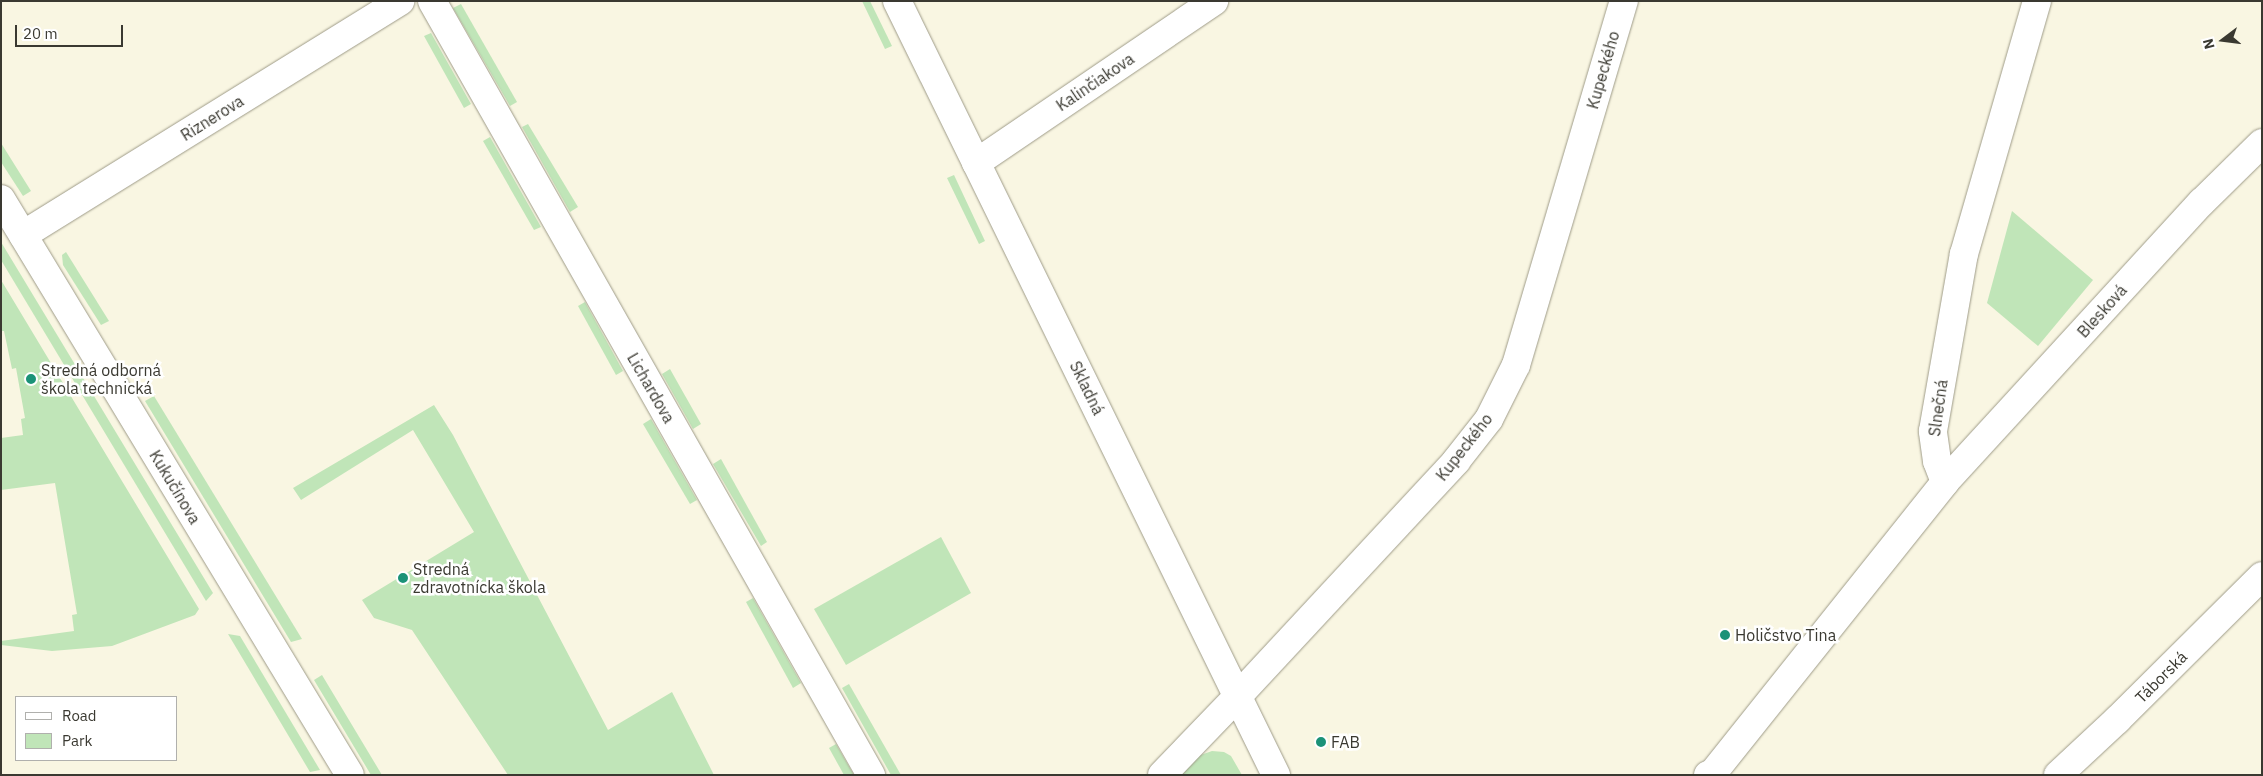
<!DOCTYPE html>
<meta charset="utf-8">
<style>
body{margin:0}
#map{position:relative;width:2263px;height:776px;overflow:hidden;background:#f9f6e2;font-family:"IBM Plex Sans",sans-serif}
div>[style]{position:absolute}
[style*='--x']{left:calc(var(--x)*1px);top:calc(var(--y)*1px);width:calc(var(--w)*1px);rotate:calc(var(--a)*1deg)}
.green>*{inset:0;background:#c0e5b8}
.roads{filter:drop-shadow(0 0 1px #9e9b88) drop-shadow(0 0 1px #9e9b88)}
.street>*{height:28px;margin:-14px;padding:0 14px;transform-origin:14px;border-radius:14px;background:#fff}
.dots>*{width:14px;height:14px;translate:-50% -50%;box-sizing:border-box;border:2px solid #fff;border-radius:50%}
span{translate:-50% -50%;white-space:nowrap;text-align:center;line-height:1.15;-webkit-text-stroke:5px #fff;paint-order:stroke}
.street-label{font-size:16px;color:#3a3931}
.poi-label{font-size:16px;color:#3a3931}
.left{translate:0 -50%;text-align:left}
.frame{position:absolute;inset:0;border:2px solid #3a3931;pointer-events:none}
.legend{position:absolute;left:15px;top:696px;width:162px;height:65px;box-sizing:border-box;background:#fff;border:1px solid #b0b0ad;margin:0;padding:6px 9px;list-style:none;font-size:15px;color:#3a3931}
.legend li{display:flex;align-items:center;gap:10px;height:25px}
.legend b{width:25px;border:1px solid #b0b0ad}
.north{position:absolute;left:2198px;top:15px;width:50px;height:50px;-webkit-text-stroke:4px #fff;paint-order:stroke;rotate:255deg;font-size:14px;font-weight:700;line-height:20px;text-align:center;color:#3a3931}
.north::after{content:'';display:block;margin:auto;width:18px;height:22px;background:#3a3931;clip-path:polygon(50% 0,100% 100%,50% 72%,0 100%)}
.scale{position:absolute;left:15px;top:25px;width:108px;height:22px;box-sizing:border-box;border:2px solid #3a3931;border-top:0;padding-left:6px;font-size:15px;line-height:18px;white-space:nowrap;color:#3a3931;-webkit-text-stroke:4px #fff;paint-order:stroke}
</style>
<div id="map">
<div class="green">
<i style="clip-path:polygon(862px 1px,870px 1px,892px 46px,885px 49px)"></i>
<i style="clip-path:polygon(461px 4px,517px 102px,510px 106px,453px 8px)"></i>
<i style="clip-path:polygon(431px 33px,471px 104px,464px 108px,424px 36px)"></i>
<i style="clip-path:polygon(528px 124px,578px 207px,570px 212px,522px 127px)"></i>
<i style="clip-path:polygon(490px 137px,541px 227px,534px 230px,483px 141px)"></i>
<i style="clip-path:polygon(1px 143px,31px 191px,23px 196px,1px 162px)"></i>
<i style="clip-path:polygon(954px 175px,985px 241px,979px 244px,947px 178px)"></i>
<i style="clip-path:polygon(2012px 211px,2093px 280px,2038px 346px,1987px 303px)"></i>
<i style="clip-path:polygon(1px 242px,213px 593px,206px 601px,1px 260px)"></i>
<i style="clip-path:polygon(66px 252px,109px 321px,101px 325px,63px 265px,62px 255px)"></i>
<i style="clip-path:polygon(1px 280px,199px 609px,195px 615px,112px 646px,52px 651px,1px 645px,1px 641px,74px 631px,72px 615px,77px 614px,55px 483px,1px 490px,1px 438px,23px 435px,21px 419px,25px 418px,16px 368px,12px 369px,4px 331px,1px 331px)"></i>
<i style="clip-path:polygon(585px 302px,623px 371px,616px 375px,578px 306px)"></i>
<i style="clip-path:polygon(670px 369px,701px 424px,693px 429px,662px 374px)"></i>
<i style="clip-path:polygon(154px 396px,302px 639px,291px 642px,145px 401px)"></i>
<i style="clip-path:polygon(434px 405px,453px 435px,608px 730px,672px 692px,714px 775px,508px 775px,412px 630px,374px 618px,362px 600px,474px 532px,413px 430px,301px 500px,293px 488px)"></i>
<i style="clip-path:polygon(651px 419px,697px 500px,690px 504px,643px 424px)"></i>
<i style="clip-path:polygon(721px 459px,767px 542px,761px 546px,713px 464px)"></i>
<i style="clip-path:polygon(941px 537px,971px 593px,846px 665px,814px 609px)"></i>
<i style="clip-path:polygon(753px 598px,801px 683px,793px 688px,746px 602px)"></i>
<i style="clip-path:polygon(228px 634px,240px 636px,320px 770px,310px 772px)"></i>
<i style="clip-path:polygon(322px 675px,382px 775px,371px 775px,314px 680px)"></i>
<i style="clip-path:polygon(849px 684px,901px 775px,891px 775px,842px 688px)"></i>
<i style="clip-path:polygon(836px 744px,854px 775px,844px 775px,829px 748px)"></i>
<i style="clip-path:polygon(1212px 751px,1224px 752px,1231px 756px,1242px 775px,1179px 775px,1195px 757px)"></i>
</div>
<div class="roads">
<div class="street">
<i style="--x:432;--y:1;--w:890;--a:60.44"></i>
<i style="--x:897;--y:1;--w:862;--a:63.91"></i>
<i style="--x:976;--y:163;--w:288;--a:-34.2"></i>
<i style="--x:1;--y:199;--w:673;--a:58.79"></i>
<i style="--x:23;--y:235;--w:444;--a:-31.8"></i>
<i style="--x:1945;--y:482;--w:22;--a:-111"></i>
<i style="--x:1937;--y:461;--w:30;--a:-98"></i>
<i style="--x:1933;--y:431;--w:180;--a:-80.1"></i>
<i style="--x:1964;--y:254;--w:263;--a:-73.9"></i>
<i style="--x:1162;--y:775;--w:110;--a:-46.1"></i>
<i style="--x:1238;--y:696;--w:321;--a:-47.1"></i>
<i style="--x:1456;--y:461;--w:53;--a:-51.8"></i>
<i style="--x:1489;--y:419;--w:60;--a:-63.4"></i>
<i style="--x:1516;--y:365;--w:380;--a:-73.5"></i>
<i style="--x:1708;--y:775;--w:5;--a:-22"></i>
<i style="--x:1713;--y:773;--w:372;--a:-51.4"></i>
<i style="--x:1945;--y:482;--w:380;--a:-47.5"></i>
<i style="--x:2202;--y:202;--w:84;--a:-44.5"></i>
<i style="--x:2058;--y:775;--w:81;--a:-43"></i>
<i style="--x:2117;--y:720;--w:204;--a:-44.8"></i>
</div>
</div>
<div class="dots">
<i style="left:31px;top:379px;background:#1b9277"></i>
<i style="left:403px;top:578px;background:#1b9277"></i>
<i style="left:1725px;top:635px;background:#1b9277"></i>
<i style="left:1321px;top:742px;background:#1b9277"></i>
</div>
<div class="street-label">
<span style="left:1603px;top:70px;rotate:-74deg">Kupeckého</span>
<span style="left:1095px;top:82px;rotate:-34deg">Kalinčiakova</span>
<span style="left:212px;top:118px;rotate:-32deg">Riznerova</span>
<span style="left:2102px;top:311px;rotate:-48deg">Blesková</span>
<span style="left:651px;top:388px;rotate:60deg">Lichardova</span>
<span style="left:1087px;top:388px;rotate:64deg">Skladná</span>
<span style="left:1938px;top:408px;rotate:-82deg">Slnečná</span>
<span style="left:1464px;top:447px;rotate:-52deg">Kupeckého</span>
<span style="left:175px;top:487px;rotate:59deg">Kukučínova</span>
<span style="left:2161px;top:677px;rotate:-45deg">Táborská</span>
</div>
<div class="poi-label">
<span class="left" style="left:41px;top:379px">Stredná odborná<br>škola technická</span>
<span class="left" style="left:413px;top:578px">Stredná<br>zdravotnícka škola</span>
<span class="left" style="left:1735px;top:635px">Holičstvo Tina</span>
<span class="left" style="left:1331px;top:742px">FAB</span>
</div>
<div class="frame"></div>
<ul class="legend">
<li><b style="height:6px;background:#fff"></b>Road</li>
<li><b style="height:14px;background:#c0e5b8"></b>Park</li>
</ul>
<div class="north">N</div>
<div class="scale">20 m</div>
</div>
